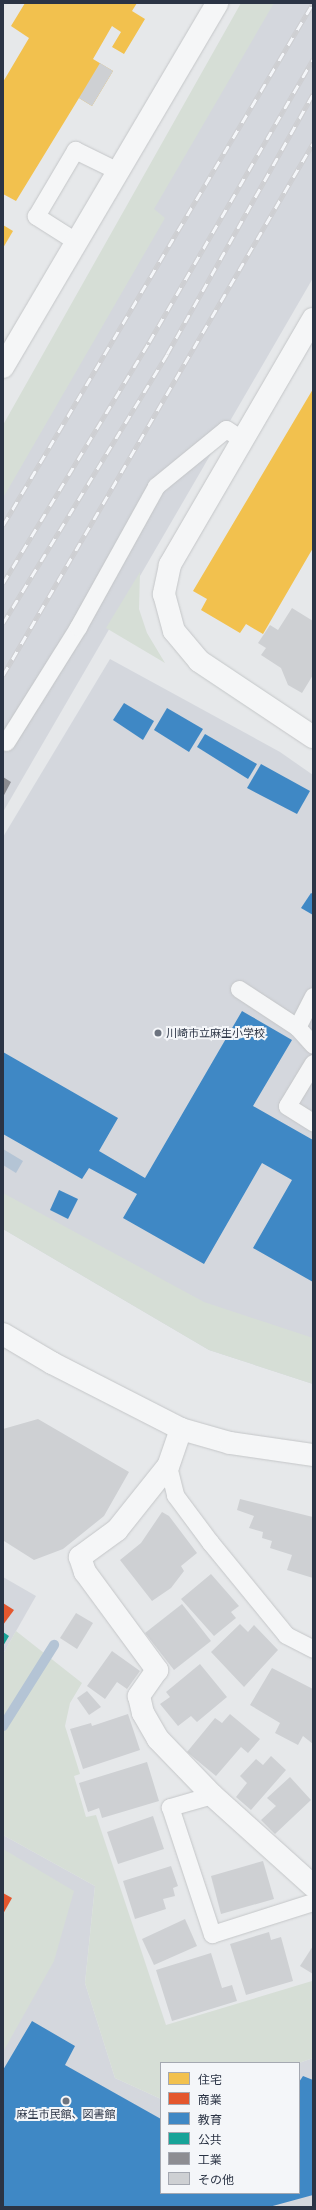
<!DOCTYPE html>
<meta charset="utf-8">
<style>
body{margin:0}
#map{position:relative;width:316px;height:2210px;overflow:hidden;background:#e6e8ea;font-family:Quicksand,"Noto Sans JP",sans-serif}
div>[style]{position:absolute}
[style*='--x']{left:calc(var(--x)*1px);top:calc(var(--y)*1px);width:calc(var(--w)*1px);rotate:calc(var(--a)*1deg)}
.built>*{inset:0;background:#d4d7dd}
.green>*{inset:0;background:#d6ded6}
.water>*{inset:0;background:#b4c4d5}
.homes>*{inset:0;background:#f2c14e}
.shops>*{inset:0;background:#e4572e}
.schools>*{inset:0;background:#3f88c5}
.public>*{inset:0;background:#17a398}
.industry>*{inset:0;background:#8d8d92}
.stream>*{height:10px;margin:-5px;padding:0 5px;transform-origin:5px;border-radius:5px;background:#b4c4d5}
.building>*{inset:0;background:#ced0d3}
.roads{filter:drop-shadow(0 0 1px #c4c6c8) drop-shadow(0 0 1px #c4c6c8)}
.service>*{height:17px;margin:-8.5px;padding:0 8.5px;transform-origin:8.5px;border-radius:8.5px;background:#f5f6f7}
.minor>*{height:22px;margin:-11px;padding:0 11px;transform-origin:11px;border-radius:11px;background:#f5f6f7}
.tertiary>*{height:22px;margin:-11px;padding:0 11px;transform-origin:11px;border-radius:11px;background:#f5f6f7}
.rail>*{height:4.5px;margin-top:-2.25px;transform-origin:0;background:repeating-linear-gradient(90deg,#f4f6f9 0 9px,#cecfd2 0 18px);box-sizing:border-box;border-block:1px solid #cecfd2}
.dots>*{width:11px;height:11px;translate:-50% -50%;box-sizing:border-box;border:2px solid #f4f6f9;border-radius:50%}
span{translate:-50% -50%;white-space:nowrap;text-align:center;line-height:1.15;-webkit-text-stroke:4px #f4f6f9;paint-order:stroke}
.poi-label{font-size:11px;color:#2b3445}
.left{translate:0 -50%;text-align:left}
.frame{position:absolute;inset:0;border:4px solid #2b3445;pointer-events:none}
.legend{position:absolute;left:160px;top:2062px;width:140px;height:132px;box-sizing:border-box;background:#f4f6f9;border:1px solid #a4a8b1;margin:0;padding:5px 7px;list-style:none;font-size:12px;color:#2b3445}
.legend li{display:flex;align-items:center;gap:8px;height:20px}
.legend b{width:20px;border:1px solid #a4a8b1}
</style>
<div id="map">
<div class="built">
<i style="clip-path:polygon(250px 3px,313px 3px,313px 278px,3px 812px,3px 437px)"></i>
<i style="clip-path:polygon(110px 659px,280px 752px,313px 775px,313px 1384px,209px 1350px,3px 1229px,3px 837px)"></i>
<i style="clip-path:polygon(3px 1577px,36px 1596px,3px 1654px)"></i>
<i style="clip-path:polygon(3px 1835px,95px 1886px,85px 1983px,115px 2078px,161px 2099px,161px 2193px,299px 2193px,299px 2063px,313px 2058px,313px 2207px,3px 2207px)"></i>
</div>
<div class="green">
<i style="clip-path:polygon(241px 3px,274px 3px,154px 209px,165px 218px,3px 498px,3px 425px)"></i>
<i style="clip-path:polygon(140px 572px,139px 609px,147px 633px,165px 663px,106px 628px)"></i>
<i style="clip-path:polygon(3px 1193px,204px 1302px,313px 1338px,313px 1384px,209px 1350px,3px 1229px)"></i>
<i style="clip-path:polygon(16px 1631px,82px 1683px,70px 1703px,65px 1726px,80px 1774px,74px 1776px,86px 1817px,96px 1815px,166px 2025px,312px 1981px,313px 2058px,299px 2063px,161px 2063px,161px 2099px,115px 2078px,85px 1983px,95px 1886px,3px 1835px,3px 1654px)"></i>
<i style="clip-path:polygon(3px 1849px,74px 1891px,54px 1961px,3px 2052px)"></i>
</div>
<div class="water">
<i style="clip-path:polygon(3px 1149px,23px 1161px,16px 1173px,3px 1165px)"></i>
</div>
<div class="homes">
<i style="clip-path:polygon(25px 3px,137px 3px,132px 11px,145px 19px,124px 54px,112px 47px,121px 32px,112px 26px,93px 59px,113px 71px,92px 106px,79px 98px,16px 201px,3px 194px,3px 82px,29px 38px,11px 26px)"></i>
<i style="clip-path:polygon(3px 225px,13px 231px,3px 248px)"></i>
<i style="clip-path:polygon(313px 389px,313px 548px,263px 634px,246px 624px,240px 633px,201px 610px,207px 599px,193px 591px)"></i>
</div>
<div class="shops">
<i style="clip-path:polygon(3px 1603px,14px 1610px,3px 1625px)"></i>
<i style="clip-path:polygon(3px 1893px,12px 1898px,3px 1914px)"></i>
</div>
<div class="schools">
<i style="clip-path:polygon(124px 703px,154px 721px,143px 740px,113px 720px)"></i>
<i style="clip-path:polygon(167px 708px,203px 729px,189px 752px,154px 730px)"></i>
<i style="clip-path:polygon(205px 734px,257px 764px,248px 779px,197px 747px)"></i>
<i style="clip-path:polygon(261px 764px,310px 791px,297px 814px,247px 788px)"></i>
<i style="clip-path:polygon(311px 893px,313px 894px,313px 915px,301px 908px)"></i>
<i style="clip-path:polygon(242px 1011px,292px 1040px,253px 1106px,313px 1140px,313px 1282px,253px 1248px,292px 1180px,262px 1163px,204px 1264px,123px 1218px,137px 1194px,89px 1168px,82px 1179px,3px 1134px,3px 1052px,118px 1118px,99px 1151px,145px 1178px)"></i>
<i style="clip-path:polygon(59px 1190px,78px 1199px,68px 1219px,50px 1210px)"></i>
<i style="clip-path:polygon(32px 2021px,75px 2046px,65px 2065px,161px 2119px,161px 2193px,299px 2193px,299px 2082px,303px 2076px,313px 2080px,313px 2195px,269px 2207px,3px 2207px,3px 2070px)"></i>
</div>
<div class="public">
<i style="clip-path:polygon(3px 1632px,9px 1636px,3px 1646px)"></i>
</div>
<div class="industry">
<i style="clip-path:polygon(3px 777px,11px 782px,3px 797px)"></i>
</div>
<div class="stream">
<i style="--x:3;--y:1726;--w:96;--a:-57.8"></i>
</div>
<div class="building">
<i style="clip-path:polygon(100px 63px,113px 71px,92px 106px,79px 98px)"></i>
<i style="clip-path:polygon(292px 608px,313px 621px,313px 675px,302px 693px,288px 685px,281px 668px,261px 655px,266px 648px,258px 643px,270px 625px,278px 630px)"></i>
<i style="clip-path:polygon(38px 1419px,129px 1472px,104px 1516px,63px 1549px,34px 1560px,4px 1541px,3px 1543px,3px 1429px)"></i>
<i style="clip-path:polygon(240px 1499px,313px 1517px,313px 1578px,287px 1570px,292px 1555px,270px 1548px,272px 1541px,262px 1538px,263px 1532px,249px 1528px,254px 1516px,237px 1510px)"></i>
<i style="clip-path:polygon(162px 1512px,169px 1516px,197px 1553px,181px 1566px,184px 1571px,171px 1588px,152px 1601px,120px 1560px,141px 1543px)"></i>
<i style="clip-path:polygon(211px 1574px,239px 1606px,231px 1612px,236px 1618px,214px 1636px,181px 1599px)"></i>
<i style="clip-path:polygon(182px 1604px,211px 1641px,174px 1670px,145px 1633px)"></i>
<i style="clip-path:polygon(76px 1613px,93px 1623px,77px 1649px,60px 1638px)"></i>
<i style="clip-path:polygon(240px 1624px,248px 1632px,254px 1625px,278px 1650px,244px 1687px,211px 1652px)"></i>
<i style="clip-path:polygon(112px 1651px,140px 1671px,127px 1689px,117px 1682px,105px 1699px,87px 1686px)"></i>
<i style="clip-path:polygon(200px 1664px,227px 1697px,197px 1722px,191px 1716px,178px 1726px,160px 1704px,170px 1697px,166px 1692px)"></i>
<i style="clip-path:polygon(272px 1668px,313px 1689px,313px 1744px,303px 1736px,298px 1745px,275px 1733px,280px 1723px,250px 1705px)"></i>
<i style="clip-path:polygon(87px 1691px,101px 1707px,89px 1715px,77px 1698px)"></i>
<i style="clip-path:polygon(128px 1714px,140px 1750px,83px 1769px,70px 1729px,91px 1723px,92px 1726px)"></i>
<i style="clip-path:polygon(230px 1714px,260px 1739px,248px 1753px,241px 1747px,216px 1776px,187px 1752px,215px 1718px,222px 1723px)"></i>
<i style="clip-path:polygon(271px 1756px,286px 1770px,251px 1810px,236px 1797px,247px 1783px,240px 1776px,256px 1759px,263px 1765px)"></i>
<i style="clip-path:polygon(147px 1762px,159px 1801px,102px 1818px,99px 1808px,88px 1812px,79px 1783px)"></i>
<i style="clip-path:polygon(290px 1777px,311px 1800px,275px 1834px,261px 1820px,276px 1806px,267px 1798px)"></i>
<i style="clip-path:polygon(153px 1816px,164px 1849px,118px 1864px,107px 1832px)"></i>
<i style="clip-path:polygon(263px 1861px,274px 1899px,221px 1914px,211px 1876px)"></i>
<i style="clip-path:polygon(171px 1866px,178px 1886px,173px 1888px,175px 1896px,163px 1899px,166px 1909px,135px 1919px,123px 1881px)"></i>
<i style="clip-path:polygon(185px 1919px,197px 1946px,154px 1965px,142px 1939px)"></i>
<i style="clip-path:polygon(269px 1932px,271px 1940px,281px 1937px,293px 1981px,246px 1995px,230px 1944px)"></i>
<i style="clip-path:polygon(313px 1946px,313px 1974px,300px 1966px)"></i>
<i style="clip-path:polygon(211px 1953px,222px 1988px,232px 1985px,237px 2001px,172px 2021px,156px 1970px)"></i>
</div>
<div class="roads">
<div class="service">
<i style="--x:77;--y:242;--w:49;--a:-147.6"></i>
<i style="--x:36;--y:216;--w:77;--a:-59.4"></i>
<i style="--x:75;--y:150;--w:48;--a:26"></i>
<i style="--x:6;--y:742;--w:136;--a:-57.9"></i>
<i style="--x:78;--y:627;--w:161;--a:-61"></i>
<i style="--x:156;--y:486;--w:90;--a:-39.2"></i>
<i style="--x:226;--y:429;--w:20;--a:33"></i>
<i style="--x:239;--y:989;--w:69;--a:33.2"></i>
<i style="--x:313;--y:996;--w:35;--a:117"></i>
<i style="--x:297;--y:1027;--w:24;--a:48"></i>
<i style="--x:313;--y:1063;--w:50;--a:121.2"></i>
<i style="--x:287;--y:1106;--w:31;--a:32"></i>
<i style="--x:168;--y:1466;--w:30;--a:76"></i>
<i style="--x:175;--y:1495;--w:59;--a:53.3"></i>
<i style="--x:210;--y:1542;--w:120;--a:50.7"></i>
<i style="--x:286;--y:1635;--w:30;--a:27"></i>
<i style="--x:212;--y:1795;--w:44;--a:164.1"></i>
<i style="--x:170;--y:1807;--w:134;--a:71.7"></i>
<i style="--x:212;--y:1934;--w:106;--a:-17.6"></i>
</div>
<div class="minor">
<i style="--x:313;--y:319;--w:285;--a:120.2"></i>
<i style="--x:170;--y:565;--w:30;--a:102"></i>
<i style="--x:164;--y:594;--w:38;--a:75"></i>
<i style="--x:174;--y:631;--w:39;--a:50"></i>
<i style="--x:199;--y:661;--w:137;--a:33.7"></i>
<i style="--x:3;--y:367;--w:422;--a:-59.5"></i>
<i style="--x:181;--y:1429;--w:39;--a:109"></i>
<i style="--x:168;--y:1466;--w:82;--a:128.6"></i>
<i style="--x:117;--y:1530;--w:46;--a:143.9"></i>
<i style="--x:80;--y:1557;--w:16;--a:72"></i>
<i style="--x:85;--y:1572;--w:122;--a:53.7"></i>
<i style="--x:157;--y:1670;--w:32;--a:125"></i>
<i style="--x:139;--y:1696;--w:17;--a:77"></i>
<i style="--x:143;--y:1713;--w:30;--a:60"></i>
<i style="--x:158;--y:1739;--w:78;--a:46"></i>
<i style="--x:212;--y:1795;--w:136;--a:42"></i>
</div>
<div class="tertiary">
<i style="--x:3;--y:1334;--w:57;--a:30.6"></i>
<i style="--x:52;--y:1363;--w:145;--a:27.1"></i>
<i style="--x:181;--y:1429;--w:51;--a:15.9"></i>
<i style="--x:230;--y:1443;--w:84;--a:8.2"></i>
</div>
</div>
<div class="rail">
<i style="--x:3;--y:525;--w:607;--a:-59.3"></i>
<i style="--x:3;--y:583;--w:282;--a:-58.8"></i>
<i style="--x:149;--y:342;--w:327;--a:-59.9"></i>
<i style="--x:3;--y:623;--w:315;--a:-58.6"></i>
<i style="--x:167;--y:354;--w:298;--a:-60.7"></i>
<i style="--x:3;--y:675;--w:616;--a:-59.77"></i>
</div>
<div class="dots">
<i style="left:158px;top:1033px;background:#6c737f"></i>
<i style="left:66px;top:2101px;background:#6c737f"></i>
</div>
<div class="poi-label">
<span class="left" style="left:166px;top:1033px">川崎市立麻生小学校</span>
<span style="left:66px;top:2114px">麻生市民館、図書館</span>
</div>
<div class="frame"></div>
<ul class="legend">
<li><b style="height:11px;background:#f2c14e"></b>住宅</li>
<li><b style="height:11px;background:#e4572e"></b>商業</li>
<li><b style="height:11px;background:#3f88c5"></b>教育</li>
<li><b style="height:11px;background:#17a398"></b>公共</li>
<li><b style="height:11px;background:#8d8d92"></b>工業</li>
<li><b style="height:11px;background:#ced0d3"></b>その他</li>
</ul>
</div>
